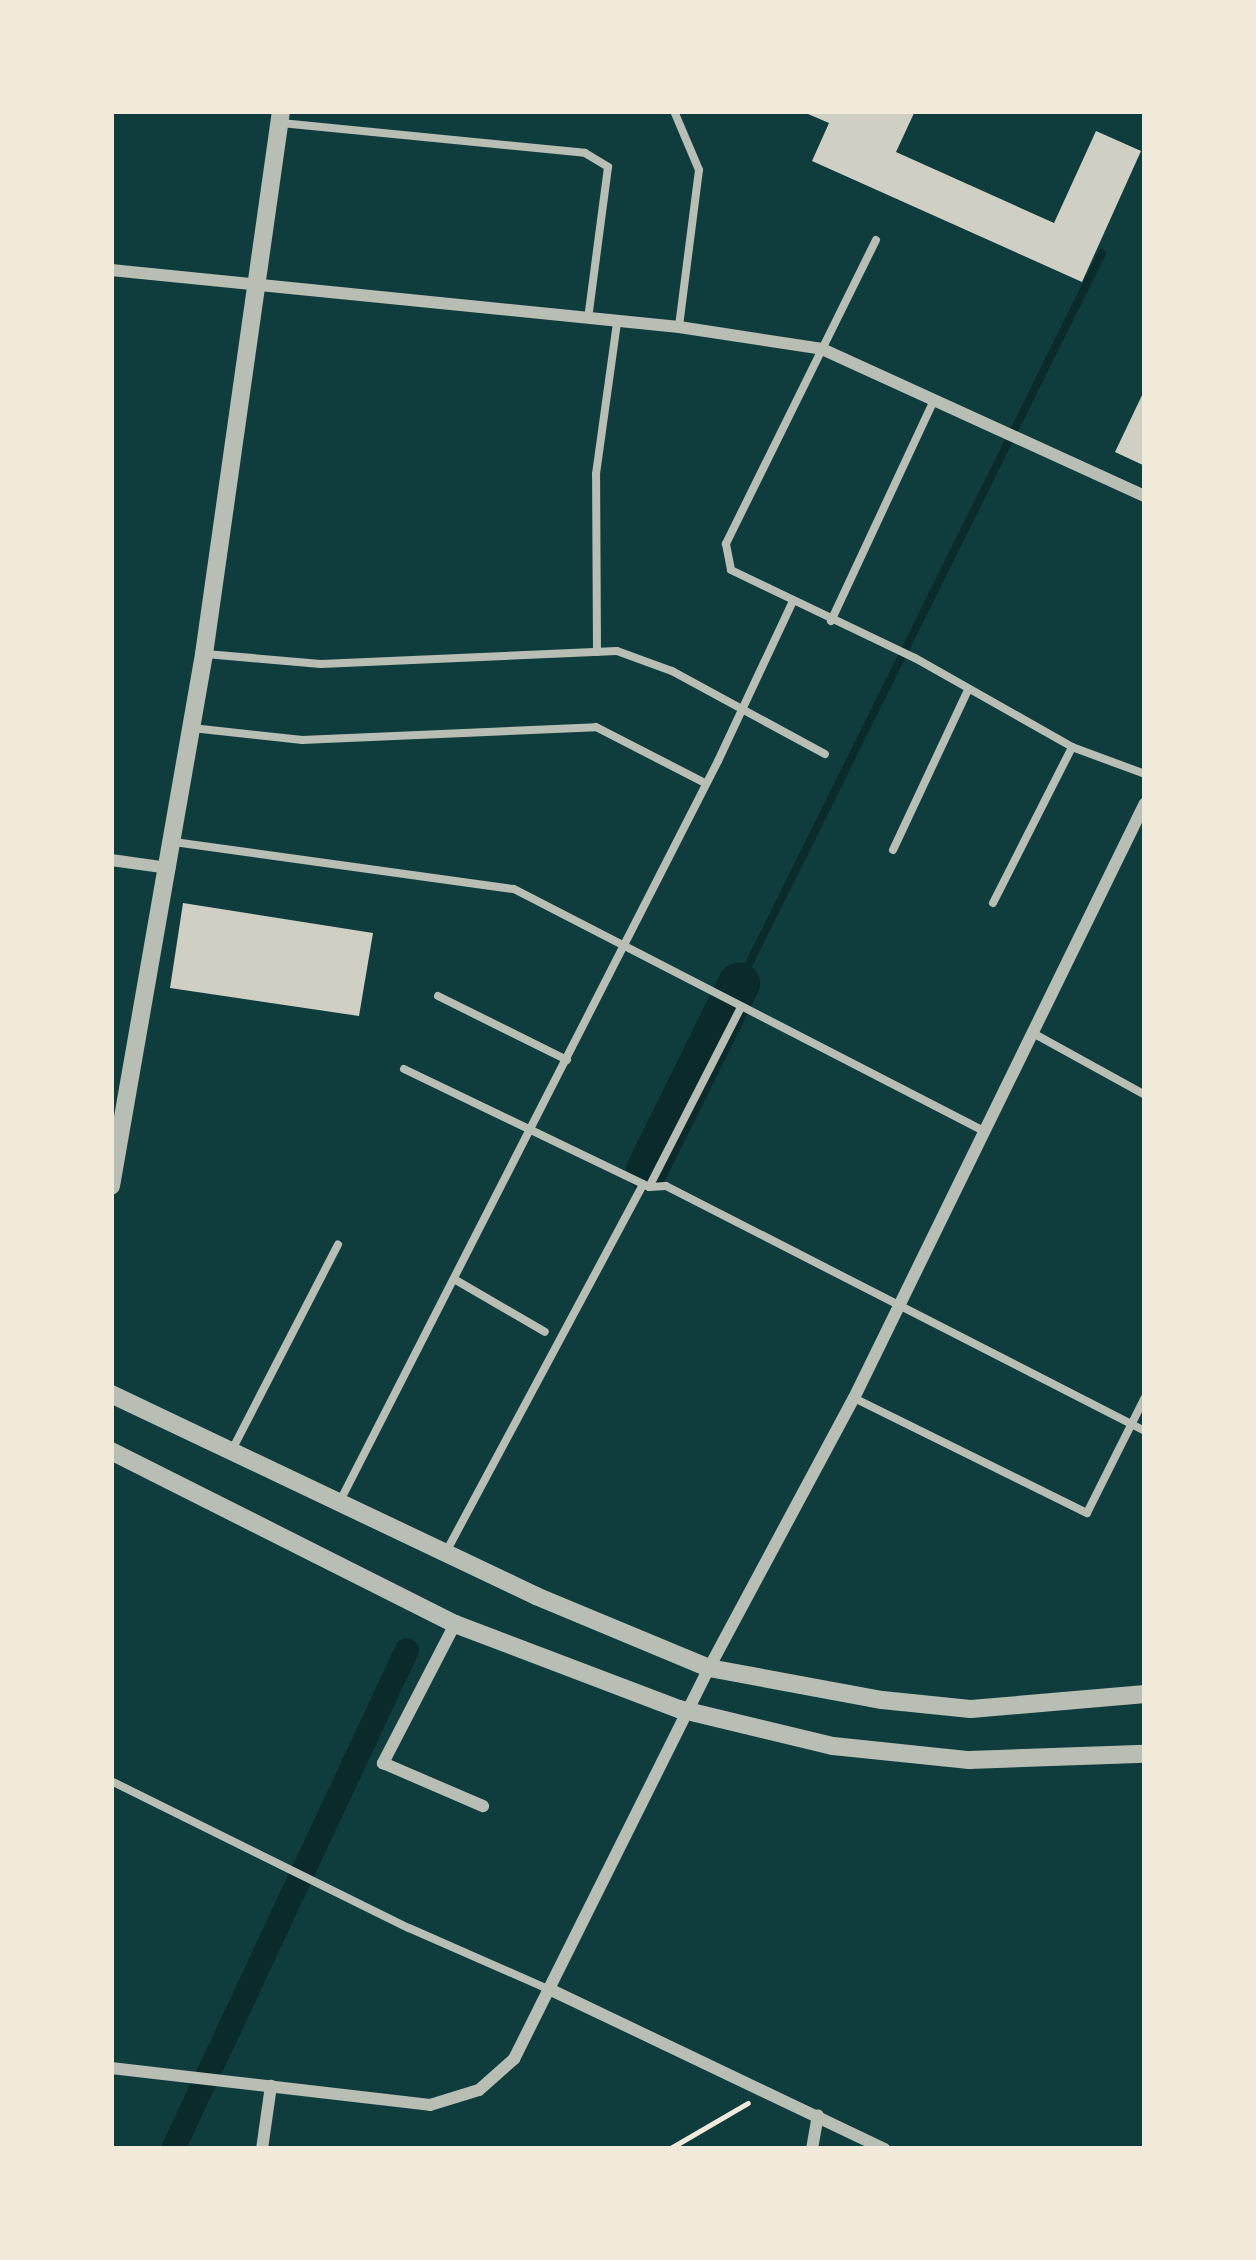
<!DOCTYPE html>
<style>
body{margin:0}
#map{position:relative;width:1256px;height:2260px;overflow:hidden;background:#0f3d3e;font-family:"DM Sans",sans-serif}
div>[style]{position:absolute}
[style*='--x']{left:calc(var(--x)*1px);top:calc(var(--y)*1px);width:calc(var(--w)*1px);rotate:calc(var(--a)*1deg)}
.stream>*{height:8px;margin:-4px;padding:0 4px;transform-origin:4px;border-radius:4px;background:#0a2a2b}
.canal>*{height:24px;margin:-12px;padding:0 12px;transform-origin:12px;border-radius:12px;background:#0a2a2b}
.river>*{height:42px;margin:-21px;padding:0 21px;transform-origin:21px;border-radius:21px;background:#0a2a2b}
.building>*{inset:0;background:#cfcfc3}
.path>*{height:4.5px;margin:-2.25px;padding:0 2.25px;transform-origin:2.25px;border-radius:2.25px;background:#f1e9da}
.service>*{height:8px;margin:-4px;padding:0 4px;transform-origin:4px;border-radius:4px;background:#b8beb3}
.minor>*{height:12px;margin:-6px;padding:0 6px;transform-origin:6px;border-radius:6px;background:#b8beb3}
.tertiary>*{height:18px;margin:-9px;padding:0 9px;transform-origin:9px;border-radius:9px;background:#b8beb3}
span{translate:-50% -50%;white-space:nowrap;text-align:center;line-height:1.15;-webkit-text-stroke:12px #f1e9da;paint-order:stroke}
.frame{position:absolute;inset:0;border:114px solid #f1e9da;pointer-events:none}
</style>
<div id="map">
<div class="stream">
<i style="--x:739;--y:984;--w:816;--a:-63.59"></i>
</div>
<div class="canal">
<i style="--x:173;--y:2149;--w:551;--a:-64.88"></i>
</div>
<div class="river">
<i style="--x:647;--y:1170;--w:208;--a:-63.7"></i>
</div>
<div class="building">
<i style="clip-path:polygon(801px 111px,915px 111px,896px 152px,1054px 223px,1096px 131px,1141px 151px,1082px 282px,812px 161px,829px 123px)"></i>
<i style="clip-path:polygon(1145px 389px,1145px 466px,1115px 452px)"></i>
<i style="clip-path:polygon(183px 903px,373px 933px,359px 1016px,170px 988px)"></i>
</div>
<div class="path">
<i style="--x:669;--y:2149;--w:91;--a:-30.2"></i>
</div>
<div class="service">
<i style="--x:674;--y:111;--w:64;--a:67"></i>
<i style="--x:699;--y:170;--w:158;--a:97.3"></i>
<i style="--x:281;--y:123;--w:305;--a:5.6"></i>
<i style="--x:585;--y:153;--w:27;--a:31"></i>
<i style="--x:608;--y:167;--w:152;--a:97.5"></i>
<i style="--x:876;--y:240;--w:339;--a:116.3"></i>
<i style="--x:726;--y:544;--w:26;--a:79"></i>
<i style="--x:731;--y:570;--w:204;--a:25.6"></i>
<i style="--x:915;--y:658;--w:180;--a:29.5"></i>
<i style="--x:1072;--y:747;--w:78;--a:20.3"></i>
<i style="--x:831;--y:621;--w:244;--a:-65"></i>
<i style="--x:597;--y:652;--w:178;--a:-90.3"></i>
<i style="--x:596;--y:474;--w:152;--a:-82.1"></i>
<i style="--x:206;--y:654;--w:115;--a:5"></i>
<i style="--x:321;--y:664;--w:296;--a:-2.5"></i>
<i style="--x:617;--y:651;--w:59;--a:20"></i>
<i style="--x:672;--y:671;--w:174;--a:28.5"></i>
<i style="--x:192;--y:728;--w:111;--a:6.2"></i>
<i style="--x:302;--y:740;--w:294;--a:-2.5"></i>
<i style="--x:596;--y:727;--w:123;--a:27.2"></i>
<i style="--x:174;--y:842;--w:343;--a:7.9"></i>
<i style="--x:514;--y:889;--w:526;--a:27.25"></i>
<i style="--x:893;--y:850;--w:177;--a:-64.9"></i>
<i style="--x:993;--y:903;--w:175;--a:-63.1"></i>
<i style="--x:438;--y:996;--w:144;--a:26.4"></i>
<i style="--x:1031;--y:1032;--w:130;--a:28.9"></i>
<i style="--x:404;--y:1069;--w:272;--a:25.7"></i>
<i style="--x:649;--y:1187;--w:17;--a:-3"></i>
<i style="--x:666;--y:1186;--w:538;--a:27.09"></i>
<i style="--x:649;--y:1187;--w:202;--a:-62.9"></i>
<i style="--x:454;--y:1279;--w:105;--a:30.2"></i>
<i style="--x:854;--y:1398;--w:260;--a:26.3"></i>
<i style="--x:1087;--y:1513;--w:130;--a:-63.4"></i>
<i style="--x:233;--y:1448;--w:229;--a:-62.7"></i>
<i style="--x:340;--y:1501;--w:831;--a:-62.94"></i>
<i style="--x:718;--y:761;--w:174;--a:-64.9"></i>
<i style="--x:446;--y:1552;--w:417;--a:-61.8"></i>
<i style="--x:111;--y:1781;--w:332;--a:26.3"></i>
<i style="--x:409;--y:1928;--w:152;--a:23.7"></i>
</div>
<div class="minor">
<i style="--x:111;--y:270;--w:571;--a:5.73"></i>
<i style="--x:679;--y:327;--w:145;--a:8.7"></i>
<i style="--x:822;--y:349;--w:355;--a:24.5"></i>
<i style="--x:111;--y:860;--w:59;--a:7.9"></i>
<i style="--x:455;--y:1624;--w:157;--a:117.4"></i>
<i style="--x:383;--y:1763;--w:109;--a:23.3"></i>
<i style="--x:549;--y:1989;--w:372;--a:25.5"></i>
<i style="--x:111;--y:2068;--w:321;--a:6.6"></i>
<i style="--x:430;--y:2105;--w:51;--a:-17"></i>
<i style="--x:479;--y:2090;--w:47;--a:-41.5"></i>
<i style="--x:514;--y:2059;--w:437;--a:-63.5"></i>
<i style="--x:709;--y:1668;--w:306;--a:-61.8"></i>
<i style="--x:854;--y:1398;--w:662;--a:-63.94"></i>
<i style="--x:262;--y:2149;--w:64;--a:-81.9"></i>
<i style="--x:812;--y:2149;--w:34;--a:-80"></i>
</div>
<div class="tertiary">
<i style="--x:111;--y:1186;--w:540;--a:-80.08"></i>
<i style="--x:204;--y:654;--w:548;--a:-81.93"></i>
<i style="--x:111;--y:1394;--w:471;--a:25.4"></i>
<i style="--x:536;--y:1596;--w:187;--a:22.6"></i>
<i style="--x:709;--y:1668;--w:176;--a:10.5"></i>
<i style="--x:882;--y:1700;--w:89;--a:5.8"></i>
<i style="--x:971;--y:1709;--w:175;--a:-4.9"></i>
<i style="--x:111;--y:1451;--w:385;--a:26.7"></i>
<i style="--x:455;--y:1624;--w:240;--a:20.8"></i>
<i style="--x:679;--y:1709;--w:158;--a:13.5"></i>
<i style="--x:833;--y:1746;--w:137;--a:5.9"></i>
<i style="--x:969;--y:1760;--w:176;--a:-2"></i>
</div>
<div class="frame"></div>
</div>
